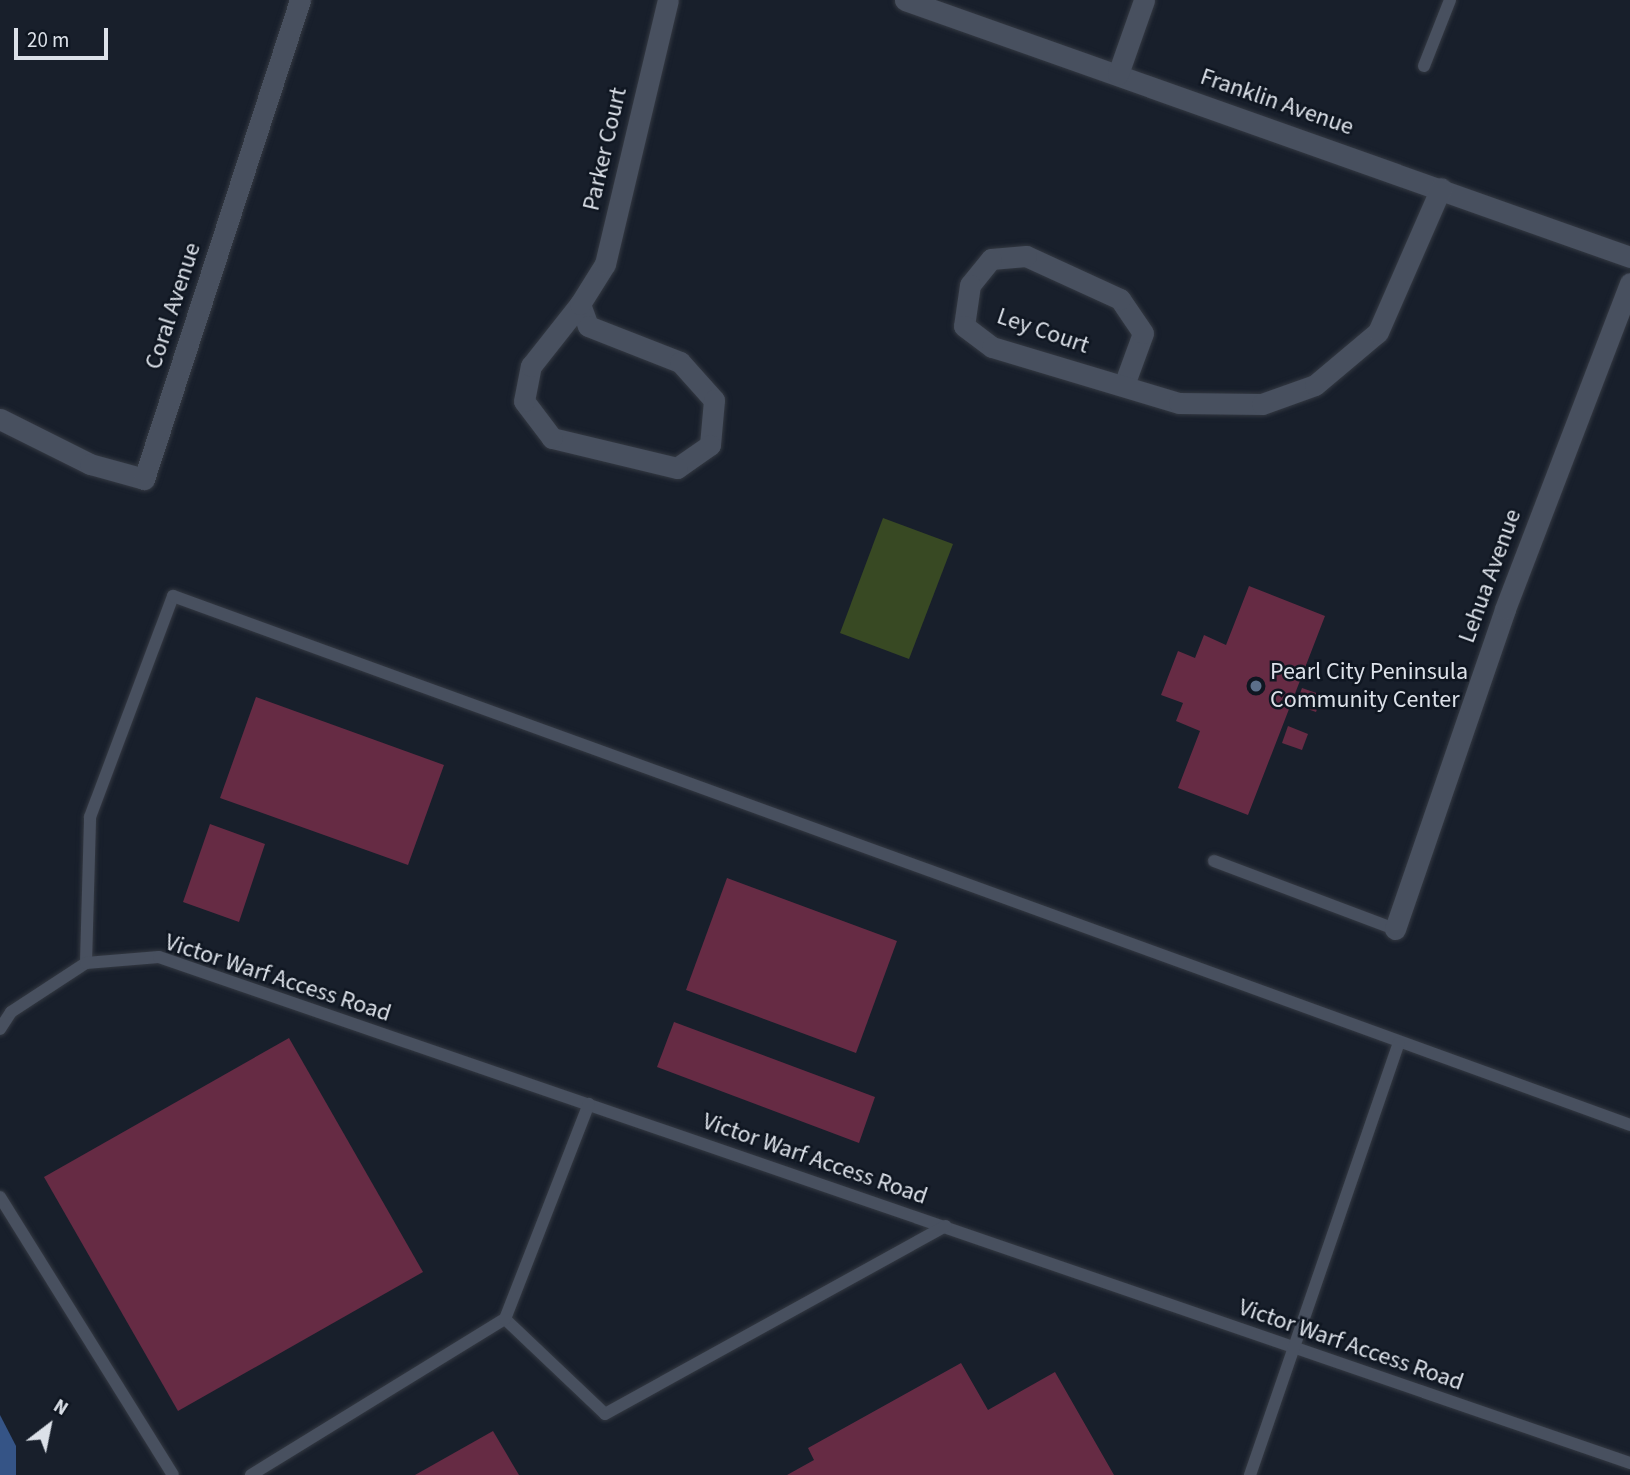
<!DOCTYPE html>
<style>
body{margin:0}
#map{position:relative;width:1630px;height:1475px;overflow:hidden;background:#181f2b;font-family:"Source Sans 3",sans-serif}
div>[style]{position:absolute}
[style*='--x']{left:calc(var(--x)*1px);top:calc(var(--y)*1px);width:calc(var(--w)*1px);rotate:calc(var(--a)*1deg)}
.green>*{inset:0;background:#384923}
.water>*{inset:0;background:#355486}
.building>*{inset:0;background:#662b44}
.roads{filter:drop-shadow(0 0 2px #343942) drop-shadow(0 0 2px #343942)}
.lane>*{height:12px;margin:-6px;padding:0 6px;transform-origin:6px;border-radius:6px;background:#48505f}
.street>*{height:21px;margin:-10.5px;padding:0 10.5px;transform-origin:10.5px;border-radius:10.5px;background:#48505f}
.dots>*{width:19px;height:19px;translate:-50% -50%;box-sizing:border-box;border:4px solid #0f1621;border-radius:50%}
span{translate:-50% -50%;white-space:nowrap;text-align:center;line-height:1.15;-webkit-text-stroke:5px #0f1621;paint-order:stroke}
.street-label{font-size:24px;color:#dce1e9}
.poi-label{font-size:24px;color:#dce1e9}
.left{translate:0 -50%;text-align:left}
.north{position:absolute;left:14px;top:1391px;width:70px;height:70px;-webkit-text-stroke:5px #0f1621;paint-order:stroke;rotate:32deg;font-size:19px;font-weight:700;line-height:28px;text-align:center;color:#dce1e9}
.north::after{content:'';display:block;margin:auto;width:24px;height:32px;background:#dce1e9;clip-path:polygon(50% 0,100% 100%,50% 72%,0 100%)}
.scale{position:absolute;left:14px;top:28px;width:94px;height:32px;box-sizing:border-box;border:4px solid #dce1e9;border-top:0;padding-left:9px;font-size:21px;line-height:24px;white-space:nowrap;color:#dce1e9;-webkit-text-stroke:5px #0f1621;paint-order:stroke}
</style>
<div id="map">
<div class="green">
<i style="clip-path:polygon(883px 518px,953px 544px,909px 659px,840px 633px)"></i>
</div>
<div class="water">
<i style="clip-path:polygon(0 1415px,16px 1446px,16px 1475px,0 1475px)"></i>
</div>
<div class="building">
<i style="clip-path:polygon(1249px 586px,1325px 616px,1248px 815px,1178px 788px,1200px 731px,1176px 721px,1183px 703px,1161px 695px,1178px 651px,1195px 658px,1204px 635px,1226px 645px)"></i>
<i style="clip-path:polygon(1302px 688px,1322px 695px,1316px 712px,1296px 705px)"></i>
<i style="clip-path:polygon(256px 697px,444px 765px,408px 865px,220px 798px)"></i>
<i style="clip-path:polygon(1288px 726px,1308px 734px,1302px 750px,1282px 743px)"></i>
<i style="clip-path:polygon(210px 824px,265px 844px,239px 922px,183px 902px)"></i>
<i style="clip-path:polygon(727px 878px,897px 941px,856px 1053px,686px 990px)"></i>
<i style="clip-path:polygon(674px 1022px,875px 1097px,859px 1143px,657px 1067px)"></i>
<i style="clip-path:polygon(289px 1038px,423px 1272px,178px 1411px,44px 1177px)"></i>
<i style="clip-path:polygon(961px 1363px,988px 1410px,1055px 1372px,1114px 1475px,787px 1475px,814px 1460px,808px 1448px)"></i>
<i style="clip-path:polygon(493px 1431px,519px 1475px,415px 1475px)"></i>
</div>
<div class="roads">
<div class="lane">
<i style="--x:1424;--y:66;--w:71;--a:-68.5"></i>
<i style="--x:1214;--y:861;--w:193;--a:20.6"></i>
<i style="--x:86;--y:963;--w:146;--a:-88.4"></i>
<i style="--x:90;--y:817;--w:236;--a:-69.4"></i>
<i style="--x:173;--y:596;--w:1550;--a:19.95"></i>
<i style="--x:0;--y:1029;--w:20;--a:-57"></i>
<i style="--x:11;--y:1012;--w:90;--a:-33.2"></i>
<i style="--x:86;--y:963;--w:73;--a:-4.7"></i>
<i style="--x:159;--y:957;--w:1556;--a:18.98"></i>
<i style="--x:0;--y:1197;--w:327;--a:58.1"></i>
<i style="--x:505;--y:1319;--w:138;--a:43.5"></i>
<i style="--x:605;--y:1414;--w:389;--a:-28.9"></i>
<i style="--x:251;--y:1475;--w:298;--a:-31.6"></i>
<i style="--x:505;--y:1319;--w:231;--a:-68.7"></i>
<i style="--x:1250;--y:1475;--w:457;--a:-71"></i>
</div>
<div class="street">
<i style="--x:905;--y:0;--w:769;--a:19.52"></i>
<i style="--x:1118;--y:74;--w:78;--a:-70.6"></i>
<i style="--x:580;--y:304;--w:23;--a:70"></i>
<i style="--x:588;--y:326;--w:99;--a:21.4"></i>
<i style="--x:680;--y:362;--w:51;--a:48.2"></i>
<i style="--x:714;--y:400;--w:45;--a:95.1"></i>
<i style="--x:710;--y:445;--w:40;--a:145.1"></i>
<i style="--x:677;--y:468;--w:129;--a:-166.5"></i>
<i style="--x:552;--y:438;--w:46;--a:-127.1"></i>
<i style="--x:524;--y:401;--w:36;--a:-79"></i>
<i style="--x:531;--y:366;--w:79;--a:-51.7"></i>
<i style="--x:580;--y:304;--w:47;--a:-58"></i>
<i style="--x:605;--y:264;--w:271;--a:-76.6"></i>
<i style="--x:1124;--y:385;--w:55;--a:-69.9"></i>
<i style="--x:1143;--y:333;--w:41;--a:-124.1"></i>
<i style="--x:1120;--y:299;--w:103;--a:-155.4"></i>
<i style="--x:1026;--y:256;--w:35;--a:175"></i>
<i style="--x:991;--y:259;--w:33;--a:129"></i>
<i style="--x:970;--y:285;--w:41;--a:98.3"></i>
<i style="--x:964;--y:326;--w:35;--a:37"></i>
<i style="--x:992;--y:347;--w:195;--a:16.7"></i>
<i style="--x:1179;--y:403;--w:83;--a:0.7"></i>
<i style="--x:1262;--y:404;--w:56;--a:-19.7"></i>
<i style="--x:1315;--y:385;--w:82;--a:-40.1"></i>
<i style="--x:1378;--y:332;--w:157;--a:-66.4"></i>
<i style="--x:0;--y:419;--w:101;--a:26.6"></i>
<i style="--x:90;--y:464;--w:56;--a:15.5"></i>
<i style="--x:144;--y:479;--w:504;--a:-71.96"></i>
<i style="--x:1395;--y:929;--w:338;--a:-71"></i>
<i style="--x:1505;--y:609;--w:349;--a:-69"></i>
</div>
</div>
<div class="dots">
<i style="left:1256px;top:686px;background:#5c6f8a"></i>
</div>
<div class="street-label">
<span style="left:1277px;top:102px;rotate:19deg">Franklin Avenue</span>
<span style="left:605px;top:149px;rotate:-77deg">Parker Court</span>
<span style="left:173px;top:306px;rotate:-72deg">Coral Avenue</span>
<span style="left:1043px;top:331px;rotate:19deg">Ley Court</span>
<span style="left:1490px;top:576px;rotate:-70deg">Lehua Avenue</span>
<span style="left:278px;top:978px;rotate:18deg">Victor Warf Access Road</span>
<span style="left:815px;top:1159px;rotate:19deg">Victor Warf Access Road</span>
<span style="left:1351px;top:1345px;rotate:19deg">Victor Warf Access Road</span>
</div>
<div class="poi-label">
<span class="left" style="left:1270px;top:686px">Pearl City Peninsula<br>Community Center</span>
</div>
<div class="north">N</div>
<div class="scale">20 m</div>
</div>
